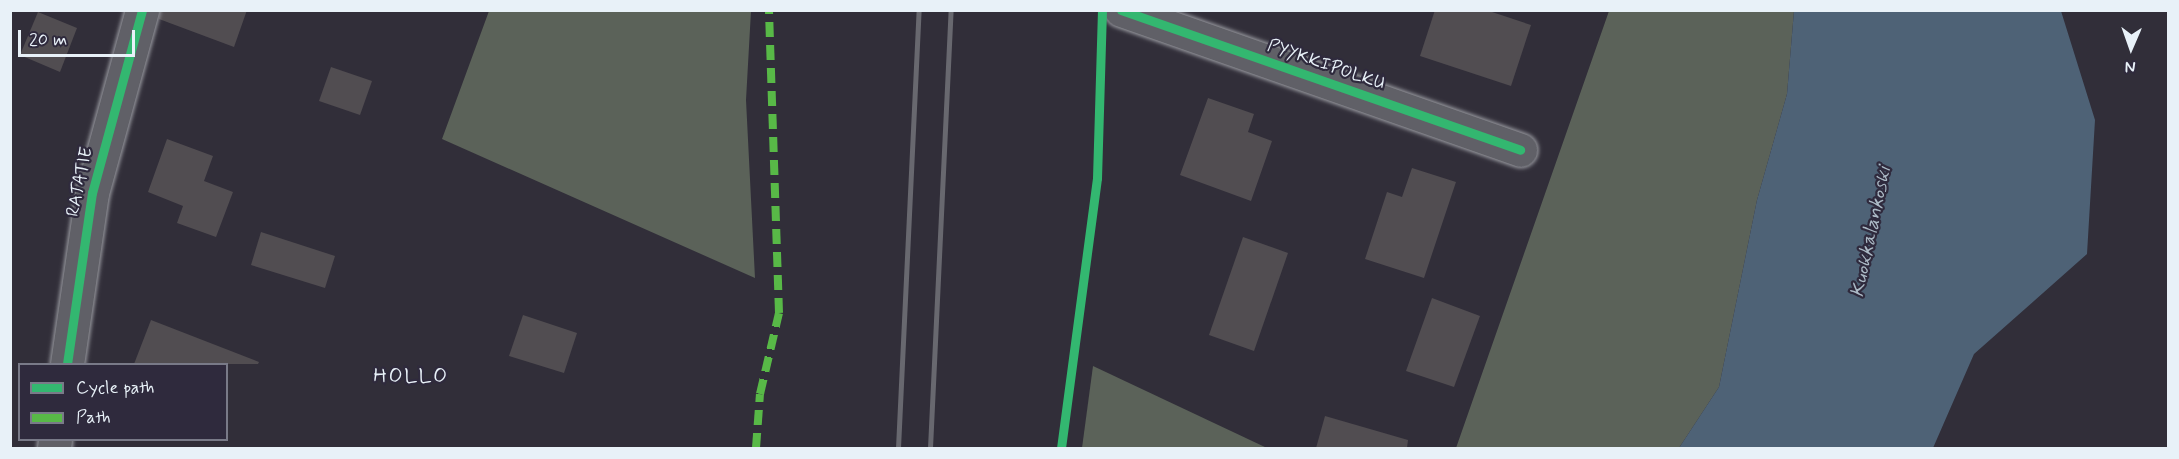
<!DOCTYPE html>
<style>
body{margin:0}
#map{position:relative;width:2179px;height:459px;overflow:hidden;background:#312e39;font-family:Mynerve,sans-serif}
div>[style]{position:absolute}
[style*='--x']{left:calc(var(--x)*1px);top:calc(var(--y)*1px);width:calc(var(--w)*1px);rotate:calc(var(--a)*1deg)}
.green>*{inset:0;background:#5b6259}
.water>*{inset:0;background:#4e6276}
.building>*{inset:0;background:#514d51}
.roads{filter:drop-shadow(0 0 2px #98999f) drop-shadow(0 0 2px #98999f)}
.minor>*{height:33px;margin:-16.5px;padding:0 16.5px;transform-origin:16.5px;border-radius:16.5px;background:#606067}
.rail>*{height:4.5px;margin:-2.25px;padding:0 2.25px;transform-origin:2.25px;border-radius:2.25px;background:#68686f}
.quiet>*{height:8px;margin-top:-4px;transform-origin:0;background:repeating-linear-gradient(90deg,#58b947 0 15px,transparent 0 23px)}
.cycleway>*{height:9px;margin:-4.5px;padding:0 4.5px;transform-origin:4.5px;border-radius:4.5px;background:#33b770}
span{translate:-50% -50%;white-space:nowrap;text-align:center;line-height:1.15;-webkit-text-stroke:4.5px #2f2a3d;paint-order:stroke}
.street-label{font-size:18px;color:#e8f1f8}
.water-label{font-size:20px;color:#acbac6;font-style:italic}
.quarter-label{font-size:21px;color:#e8f1f8;letter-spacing:1.5px}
.frame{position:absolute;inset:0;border:12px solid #e8f1f8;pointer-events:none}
.legend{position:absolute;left:18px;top:363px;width:210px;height:78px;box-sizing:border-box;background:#2f2a3d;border:2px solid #797a88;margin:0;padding:8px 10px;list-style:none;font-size:18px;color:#e8f1f8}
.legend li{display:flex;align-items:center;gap:12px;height:30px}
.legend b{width:30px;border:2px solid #797a88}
.north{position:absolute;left:2101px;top:18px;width:60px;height:60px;-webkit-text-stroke:4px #2f2a3d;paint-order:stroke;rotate:182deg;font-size:16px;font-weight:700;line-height:24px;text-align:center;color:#e8f1f8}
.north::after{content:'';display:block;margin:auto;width:21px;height:27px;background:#e8f1f8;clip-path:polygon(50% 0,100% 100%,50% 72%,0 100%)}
.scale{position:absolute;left:18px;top:30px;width:117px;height:27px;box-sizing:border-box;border:3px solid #e8f1f8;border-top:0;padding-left:8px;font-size:18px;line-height:21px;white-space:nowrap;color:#e8f1f8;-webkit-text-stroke:4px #2f2a3d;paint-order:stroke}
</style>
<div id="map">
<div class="green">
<i style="clip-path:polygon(489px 11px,751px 11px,746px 100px,755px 278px,442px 139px)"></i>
<i style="clip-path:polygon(1609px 11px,1794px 11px,1787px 94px,1757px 200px,1719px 387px,1679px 448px,1456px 448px)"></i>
<i style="clip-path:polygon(1093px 366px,1267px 448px,1082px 448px)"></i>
</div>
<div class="water">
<i style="clip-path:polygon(1794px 11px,2061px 11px,2095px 120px,2087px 254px,1974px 354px,1933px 448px,1679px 448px,1719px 387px,1757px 200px,1787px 94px)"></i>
</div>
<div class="building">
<i style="clip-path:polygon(160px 10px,247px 10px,234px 47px,159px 19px)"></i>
<i style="clip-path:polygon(1435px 10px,1486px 10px,1531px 25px,1511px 86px,1420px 56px)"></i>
<i style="clip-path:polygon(38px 12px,77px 28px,60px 72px,20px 55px)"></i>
<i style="clip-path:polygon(331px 67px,372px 81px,360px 115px,319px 101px)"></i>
<i style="clip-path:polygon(1208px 98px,1254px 114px,1248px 132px,1272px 141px,1251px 201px,1180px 175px)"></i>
<i style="clip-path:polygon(167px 139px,213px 156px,204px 181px,233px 192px,216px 237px,177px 223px,183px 206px,148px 192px)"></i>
<i style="clip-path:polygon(1412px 168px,1456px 182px,1424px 278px,1365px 259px,1387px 192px,1402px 197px)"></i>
<i style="clip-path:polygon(261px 232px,335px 256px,325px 288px,251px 265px)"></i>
<i style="clip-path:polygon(1243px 237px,1288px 253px,1254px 351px,1209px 335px)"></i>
<i style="clip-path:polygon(1432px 298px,1480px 316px,1454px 387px,1406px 371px)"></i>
<i style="clip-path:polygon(523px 315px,577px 333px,564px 373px,509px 356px)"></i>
<i style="clip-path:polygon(151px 320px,259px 362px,258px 364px,134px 364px)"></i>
<i style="clip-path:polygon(1325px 416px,1408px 440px,1407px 448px,1316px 448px)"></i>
</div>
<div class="roads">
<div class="minor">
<i style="--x:1121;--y:10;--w:423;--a:19.3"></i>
<i style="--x:67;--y:364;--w:173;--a:-81.7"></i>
<i style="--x:92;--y:193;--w:190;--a:-74.7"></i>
<i style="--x:54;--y:448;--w:8;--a:-83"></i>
</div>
</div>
<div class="rail">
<i style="--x:898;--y:448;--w:439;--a:-87.3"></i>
<i style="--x:930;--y:448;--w:439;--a:-87.3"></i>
</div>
<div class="quiet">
<i style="--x:756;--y:448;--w:54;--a:-85.8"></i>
<i style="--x:760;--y:394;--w:83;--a:-76.8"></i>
<i style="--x:779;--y:313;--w:303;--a:-91.9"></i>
</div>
<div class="cycleway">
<i style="--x:1121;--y:10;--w:423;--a:19.3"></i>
<i style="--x:67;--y:364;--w:173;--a:-81.7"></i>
<i style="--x:92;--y:193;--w:190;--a:-74.7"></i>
<i style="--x:1061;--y:448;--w:272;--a:-82.4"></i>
<i style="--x:1097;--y:178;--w:168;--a:-88.3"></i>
</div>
<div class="street-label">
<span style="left:1326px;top:65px;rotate:19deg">PYYKKIPOLKU</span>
<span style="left:80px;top:182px;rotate:-78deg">RATATIE</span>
</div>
<div class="water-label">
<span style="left:1871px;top:232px;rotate:-78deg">Kuokkalankoski</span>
</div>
<div class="quarter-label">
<span style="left:411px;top:376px">HOLLO</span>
</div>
<div class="frame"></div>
<ul class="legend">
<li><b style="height:8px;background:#33b770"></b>Cycle path</li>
<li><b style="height:8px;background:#58b947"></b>Path</li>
</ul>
<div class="north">N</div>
<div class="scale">20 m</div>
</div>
